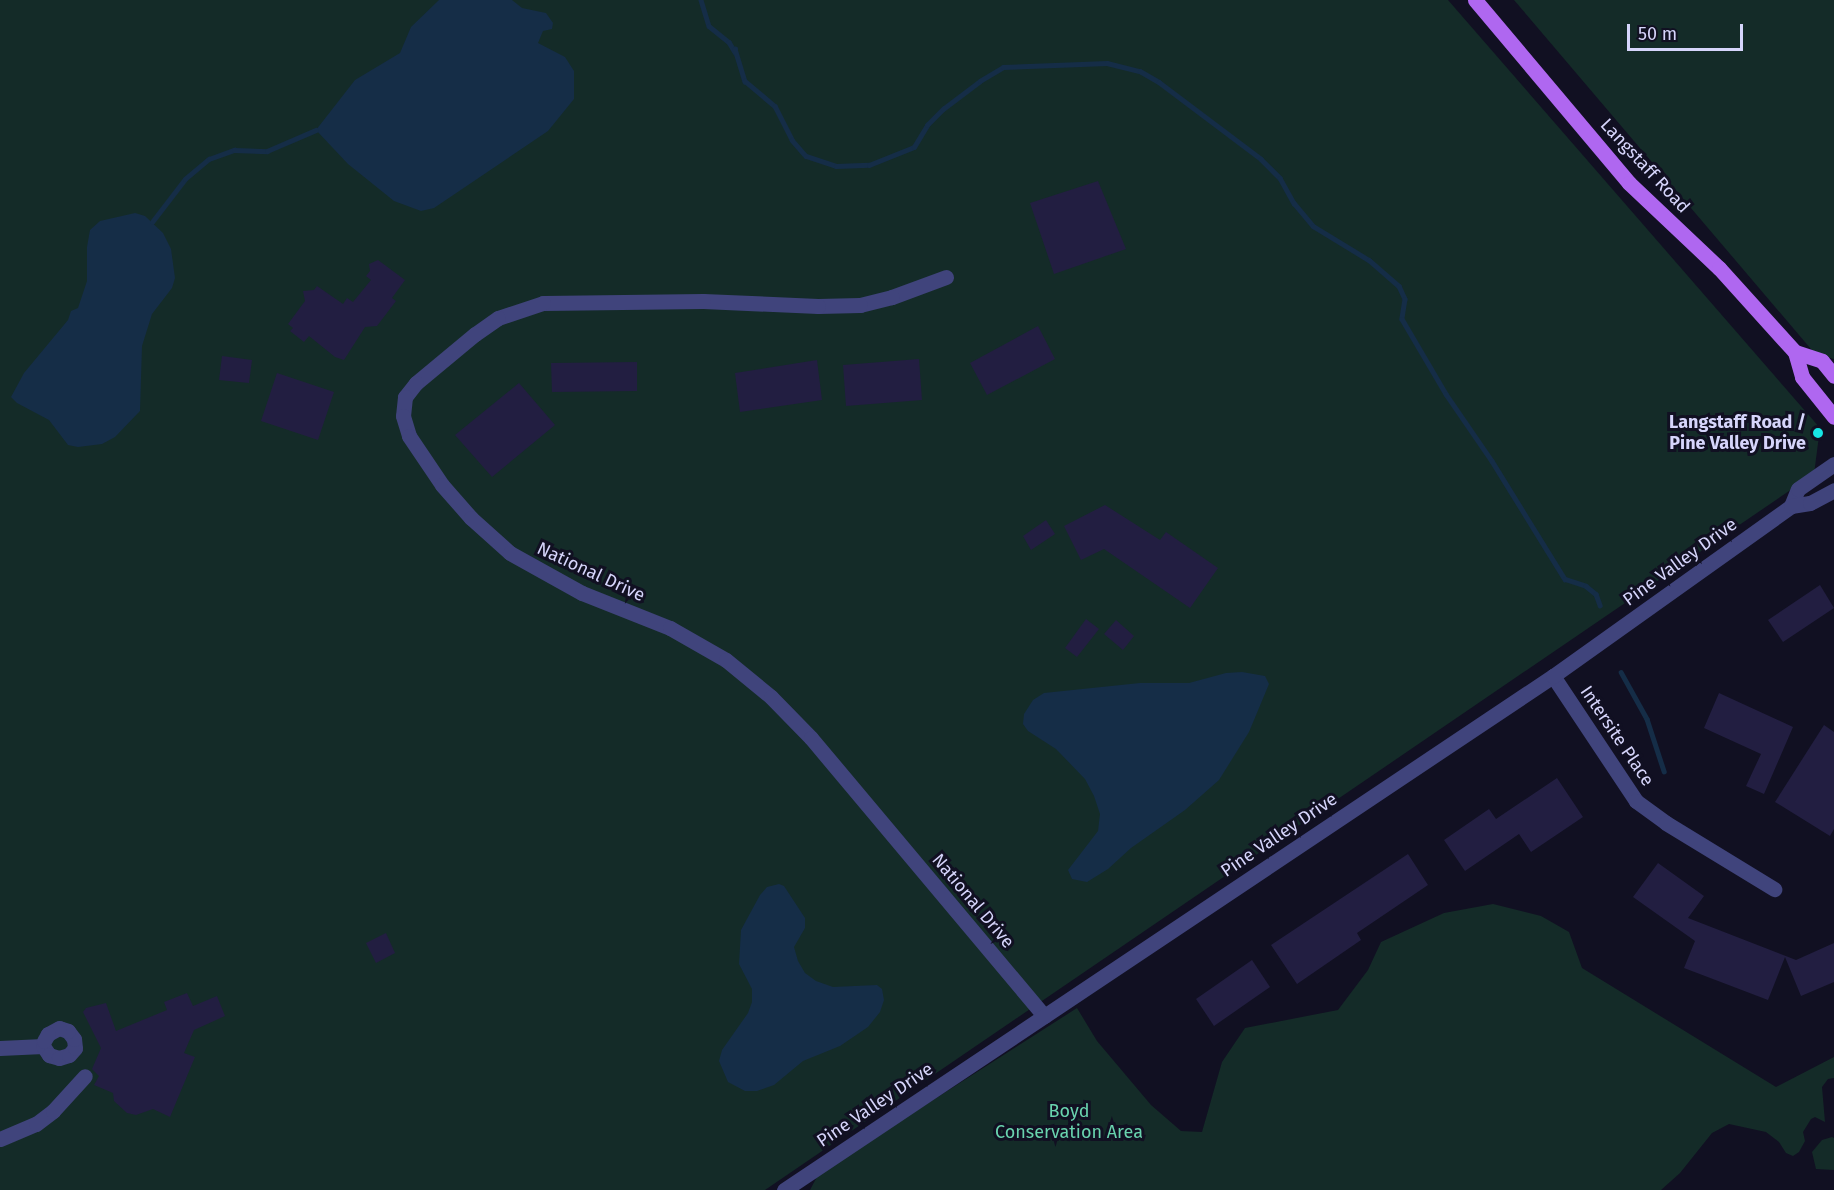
<!DOCTYPE html>
<style>
body{margin:0}
#map{position:relative;width:1834px;height:1190px;overflow:hidden;background:#111022;font-family:"Fira Sans",sans-serif}
div>[style]{position:absolute}
[style*='--x']{left:calc(var(--x)*1px);top:calc(var(--y)*1px);width:calc(var(--w)*1px);rotate:calc(var(--a)*1deg)}
.green>*{inset:0;background:#142b28}
.water>*{inset:0;background:#152d47}
.stream>*{height:4.5px;margin:-2.25px;padding:0 2.25px;transform-origin:2.25px;border-radius:2.25px;background:#152d47}
.building>*{inset:0;background:#221e41}
.minor>*{height:15px;margin:-7.5px;padding:0 7.5px;transform-origin:7.5px;border-radius:7.5px;background:#40447c}
.major>*{height:15px;margin:-7.5px;padding:0 7.5px;transform-origin:7.5px;border-radius:7.5px;background:#af67f0}
.dots>*{width:16px;height:16px;translate:-50% -50%;box-sizing:border-box;border:3px solid #111022;border-radius:50%}
span{translate:-50% -50%;white-space:nowrap;text-align:center;line-height:1.15;-webkit-text-stroke:6px #111022;paint-order:stroke}
.street-label{font-size:18px;color:#d6d5fb}
.poi-label{font-size:18px;color:#d6d5fb;font-weight:700}
.right{translate:-100% -50%;text-align:right}
.park-label{font-size:18px;color:#69d3ae}
.scale{position:absolute;left:1627px;top:24px;width:116px;height:27px;box-sizing:border-box;border:3px solid #d6d5fb;border-top:0;padding-left:8px;font-size:18px;line-height:21px;white-space:nowrap;color:#d6d5fb;-webkit-text-stroke:4px #111022;paint-order:stroke}
</style>
<div id="map">
<div class="green">
<i style="clip-path:polygon(0 0,1448px 0,1820px 428px,1814px 474px,765px 1190px,0 1190px)"></i>
<i style="clip-path:polygon(1514px 0,1834px 0,1834px 359px,1816px 355px)"></i>
<i style="clip-path:polygon(1493px 904px,1541px 916px,1569px 932px,1582px 968px,1776px 1087px,1834px 1057px,1834px 1078px,1828px 1079px,1822px 1087px,1825px 1122px,1815px 1117px,1811px 1119px,1803px 1132px,1805px 1141px,1799px 1152px,1793px 1156px,1786px 1153px,1779px 1142px,1766px 1132px,1729px 1124px,1712px 1133px,1680px 1173px,1661px 1190px,810px 1190px,819px 1173px,1077px 1008px,1097px 1041px,1151px 1105px,1181px 1131px,1202px 1132px,1222px 1062px,1245px 1028px,1338px 1010px,1368px 970px,1381px 942px,1444px 913px)"></i>
<i style="clip-path:polygon(1832px 1137px,1834px 1138px,1834px 1170px,1816px 1169px,1812px 1152px,1822px 1140px)"></i>
</div>
<div class="water">
<i style="clip-path:polygon(439px 0,512px 0,522px 8px,546px 13px,553px 23px,552px 29px,543px 31px,538px 43px,565px 57px,574px 71px,574px 99px,548px 131px,434px 208px,421px 211px,394px 201px,348px 164px,316px 130px,355px 80px,400px 53px,411px 27px)"></i>
<i style="clip-path:polygon(135px 213px,145px 216px,163px 233px,171px 249px,175px 278px,172px 288px,152px 314px,142px 346px,140px 411px,115px 437px,102px 444px,78px 447px,68px 445px,49px 420px,17px 403px,11px 397px,24px 373px,68px 320px,71px 311px,78px 308px,87px 281px,87px 247px,90px 230px,100px 221px)"></i>
<i style="clip-path:polygon(1242px 672px,1265px 676px,1269px 684px,1249px 732px,1219px 780px,1185px 810px,1131px 848px,1108px 869px,1087px 882px,1072px 879px,1068px 870px,1098px 831px,1100px 814px,1094px 796px,1085px 779px,1056px 749px,1028px 731px,1023px 724px,1024px 714px,1033px 700px,1044px 693px,1140px 683px,1189px 683px,1226px 673px)"></i>
<i style="clip-path:polygon(779px 884px,784px 886px,805px 918px,805px 928px,794px 947px,798px 961px,805px 973px,816px 981px,833px 987px,877px 985px,882px 989px,884px 1000px,880px 1012px,868px 1027px,840px 1046px,803px 1061px,774px 1085px,757px 1091px,745px 1091px,728px 1082px,719px 1061px,722px 1050px,748px 1013px,752px 1002px,752px 989px,739px 964px,741px 930px,760px 895px,767px 887px)"></i>
</div>
<div class="stream">
<i style="--x:701;--y:0;--w:27;--a:73"></i>
<i style="--x:709;--y:26;--w:26;--a:39"></i>
<i style="--x:729;--y:42;--w:12;--a:59"></i>
<i style="--x:735;--y:52;--w:3;--a:-90"></i>
<i style="--x:735;--y:49;--w:34;--a:73"></i>
<i style="--x:745;--y:81;--w:39;--a:40"></i>
<i style="--x:775;--y:106;--w:38;--a:63"></i>
<i style="--x:792;--y:140;--w:21;--a:49"></i>
<i style="--x:806;--y:156;--w:32;--a:18"></i>
<i style="--x:836;--y:166;--w:33;--a:-2"></i>
<i style="--x:869;--y:165;--w:48;--a:-21.8"></i>
<i style="--x:914;--y:147;--w:26;--a:-59"></i>
<i style="--x:927;--y:125;--w:23;--a:-45"></i>
<i style="--x:943;--y:109;--w:46;--a:-37.1"></i>
<i style="--x:980;--y:81;--w:27;--a:-31"></i>
<i style="--x:1003;--y:67;--w:104;--a:-2.2"></i>
<i style="--x:1107;--y:63;--w:34;--a:14"></i>
<i style="--x:1140;--y:71;--w:22;--a:30"></i>
<i style="--x:1159;--y:82;--w:128;--a:37"></i>
<i style="--x:1261;--y:159;--w:27;--a:45"></i>
<i style="--x:1280;--y:178;--w:29;--a:61"></i>
<i style="--x:1294;--y:203;--w:30;--a:50"></i>
<i style="--x:1313;--y:226;--w:66;--a:31.3"></i>
<i style="--x:1369;--y:260;--w:40;--a:41"></i>
<i style="--x:1399;--y:286;--w:14;--a:65"></i>
<i style="--x:1405;--y:299;--w:20;--a:99"></i>
<i style="--x:1402;--y:319;--w:87;--a:59.6"></i>
<i style="--x:1446;--y:394;--w:81;--a:55.5"></i>
<i style="--x:1492;--y:461;--w:139;--a:58.3"></i>
<i style="--x:1565;--y:579;--w:22;--a:18"></i>
<i style="--x:1586;--y:586;--w:13;--a:39"></i>
<i style="--x:1596;--y:594;--w:12;--a:70"></i>
<i style="--x:152;--y:222;--w:54;--a:-52.5"></i>
<i style="--x:185;--y:179;--w:31;--a:-40"></i>
<i style="--x:209;--y:159;--w:27;--a:-20"></i>
<i style="--x:234;--y:150;--w:33;--a:2"></i>
<i style="--x:267;--y:151;--w:53;--a:-23.2"></i>
<i style="--x:1621;--y:672;--w:54;--a:61"></i>
<i style="--x:1647;--y:719;--w:55;--a:71.9"></i>
</div>
<div class="building">
<i style="clip-path:polygon(1098px 181px,1126px 249px,1054px 274px,1030px 203px)"></i>
<i style="clip-path:polygon(378px 260px,405px 280px,392px 298px,396px 301px,377px 326px,365px 327px,344px 360px,335px 357px,309px 336px,304px 342px,290px 331px,293px 328px,288px 324px,305px 301px,303px 291px,314px 290px,317px 286px,343px 304px,347px 298px,353px 302px,371px 280px,366px 276px,370px 271px,369px 264px)"></i>
<i style="clip-path:polygon(1038px 326px,1055px 359px,987px 395px,970px 363px)"></i>
<i style="clip-path:polygon(222px 356px,252px 360px,249px 383px,219px 380px)"></i>
<i style="clip-path:polygon(919px 359px,922px 400px,846px 406px,843px 365px)"></i>
<i style="clip-path:polygon(817px 360px,822px 400px,740px 412px,735px 373px)"></i>
<i style="clip-path:polygon(637px 362px,637px 391px,552px 392px,551px 363px)"></i>
<i style="clip-path:polygon(277px 373px,334px 392px,318px 440px,261px 421px)"></i>
<i style="clip-path:polygon(519px 383px,555px 425px,492px 477px,455px 435px)"></i>
<i style="clip-path:polygon(1105px 505px,1160px 540px,1166px 532px,1218px 568px,1190px 608px,1104px 549px,1081px 560px,1064px 526px)"></i>
<i style="clip-path:polygon(1046px 520px,1055px 534px,1031px 550px,1023px 536px)"></i>
<i style="clip-path:polygon(1820px 585px,1834px 608px,1783px 642px,1768px 620px)"></i>
<i style="clip-path:polygon(1086px 619px,1099px 629px,1077px 657px,1065px 648px)"></i>
<i style="clip-path:polygon(1116px 620px,1134px 636px,1123px 650px,1104px 634px)"></i>
<i style="clip-path:polygon(1719px 693px,1793px 727px,1764px 794px,1746px 786px,1761px 754px,1704px 728px)"></i>
<i style="clip-path:polygon(1824px 725px,1834px 732px,1834px 829px,1830px 836px,1775px 802px)"></i>
<i style="clip-path:polygon(1557px 778px,1583px 817px,1531px 852px,1519px 834px,1465px 871px,1444px 840px,1489px 809px,1496px 819px)"></i>
<i style="clip-path:polygon(1408px 854px,1428px 885px,1357px 933px,1361px 940px,1297px 984px,1271px 945px)"></i>
<i style="clip-path:polygon(1658px 863px,1704px 896px,1688px 918px,1796px 960px,1834px 943px,1834px 982px,1801px 996px,1785px 957px,1768px 1000px,1684px 968px,1695px 941px,1633px 897px)"></i>
<i style="clip-path:polygon(386px 933px,395px 953px,376px 963px,366px 943px)"></i>
<i style="clip-path:polygon(1252px 960px,1270px 987px,1214px 1026px,1196px 999px)"></i>
<i style="clip-path:polygon(187px 993px,193px 1006px,217px 996px,225px 1016px,194px 1030px,184px 1053px,195px 1057px,170px 1117px,153px 1109px,136px 1115px,127px 1113px,114px 1101px,113px 1093px,94px 1085px,99px 1076px,92px 1069px,101px 1048px,83px 1012px,86px 1008px,106px 1003px,116px 1031px,167px 1010px,164px 1002px)"></i>
</div>
<div class="minor">
<i style="--x:946;--y:277;--w:58;--a:159.7"></i>
<i style="--x:892;--y:297;--w:33;--a:166"></i>
<i style="--x:860;--y:305;--w:42;--a:178.6"></i>
<i style="--x:818;--y:306;--w:115;--a:-177.5"></i>
<i style="--x:703;--y:301;--w:160;--a:179.3"></i>
<i style="--x:543;--y:303;--w:47;--a:161.6"></i>
<i style="--x:498;--y:318;--w:28;--a:145"></i>
<i style="--x:475;--y:334;--w:77;--a:140.3"></i>
<i style="--x:416;--y:383;--w:18;--a:128"></i>
<i style="--x:405;--y:397;--w:19;--a:96"></i>
<i style="--x:403;--y:416;--w:21;--a:73"></i>
<i style="--x:409;--y:436;--w:59;--a:56"></i>
<i style="--x:442;--y:485;--w:44;--a:48.7"></i>
<i style="--x:471;--y:518;--w:52;--a:41.9"></i>
<i style="--x:510;--y:553;--w:82;--a:29.1"></i>
<i style="--x:582;--y:593;--w:95;--a:21.7"></i>
<i style="--x:670;--y:628;--w:64;--a:29.7"></i>
<i style="--x:726;--y:660;--w:58;--a:39.4"></i>
<i style="--x:771;--y:697;--w:57;--a:45.7"></i>
<i style="--x:811;--y:738;--w:363;--a:50"></i>
<i style="--x:1791;--y:506;--w:18;--a:-68"></i>
<i style="--x:1798;--y:489;--w:44;--a:-34.8"></i>
<i style="--x:1553;--y:676;--w:150;--a:56.4"></i>
<i style="--x:1636;--y:801;--w:37;--a:36"></i>
<i style="--x:1666;--y:823;--w:127;--a:31.4"></i>
<i style="--x:0;--y:1048;--w:43;--a:-2.7"></i>
<i style="--x:43;--y:1046;--w:11;--a:56"></i>
<i style="--x:49;--y:1055;--w:10;--a:17"></i>
<i style="--x:59;--y:1058;--w:10;--a:-17"></i>
<i style="--x:69;--y:1055;--w:9;--a:-49"></i>
<i style="--x:75;--y:1048;--w:9;--a:-96"></i>
<i style="--x:74;--y:1039;--w:10;--a:-127"></i>
<i style="--x:68;--y:1031;--w:9;--a:-162"></i>
<i style="--x:59;--y:1028;--w:13;--a:151"></i>
<i style="--x:48;--y:1034;--w:8;--a:120"></i>
<i style="--x:0;--y:1139;--w:39;--a:-23"></i>
<i style="--x:36;--y:1124;--w:21;--a:-37"></i>
<i style="--x:53;--y:1111;--w:47;--a:-47.6"></i>
<i style="--x:784;--y:1190;--w:925;--a:-33.76"></i>
<i style="--x:1553;--y:676;--w:292;--a:-35.5"></i>
<i style="--x:1791;--y:506;--w:19;--a:-9"></i>
<i style="--x:1810;--y:503;--w:27;--a:-28"></i>
</div>
<div class="major">
<i style="--x:1475;--y:0;--w:239;--a:49.9"></i>
<i style="--x:1629;--y:183;--w:124;--a:43.4"></i>
<i style="--x:1719;--y:268;--w:113;--a:47.9"></i>
<i style="--x:1795;--y:352;--w:26;--a:74"></i>
<i style="--x:1802;--y:377;--w:51;--a:51.3"></i>
<i style="--x:1795;--y:352;--w:28;--a:18"></i>
<i style="--x:1822;--y:361;--w:19;--a:51"></i>
</div>
<div class="dots">
<i style="left:1818px;top:433px;background:#17e5e4"></i>
</div>
<div class="street-label">
<span style="left:1645px;top:166px;rotate:47deg">Langstaff Road</span>
<span style="left:1680px;top:562px;rotate:-36deg">Pine Valley Drive</span>
<span style="left:591px;top:572px;rotate:25deg">National Drive</span>
<span style="left:1617px;top:736px;rotate:56deg">Intersite Place</span>
<span style="left:1279px;top:835px;rotate:-34deg">Pine Valley Drive</span>
<span style="left:973px;top:901px;rotate:50deg">National Drive</span>
<span style="left:875px;top:1105px;rotate:-34deg">Pine Valley Drive</span>
</div>
<div class="poi-label">
<span class="right" style="left:1806px;top:433px">Langstaff Road /<br>Pine Valley Drive</span>
</div>
<div class="park-label">
<span style="left:1069px;top:1122px">Boyd<br>Conservation Area</span>
</div>
<div class="scale">50 m</div>
</div>
